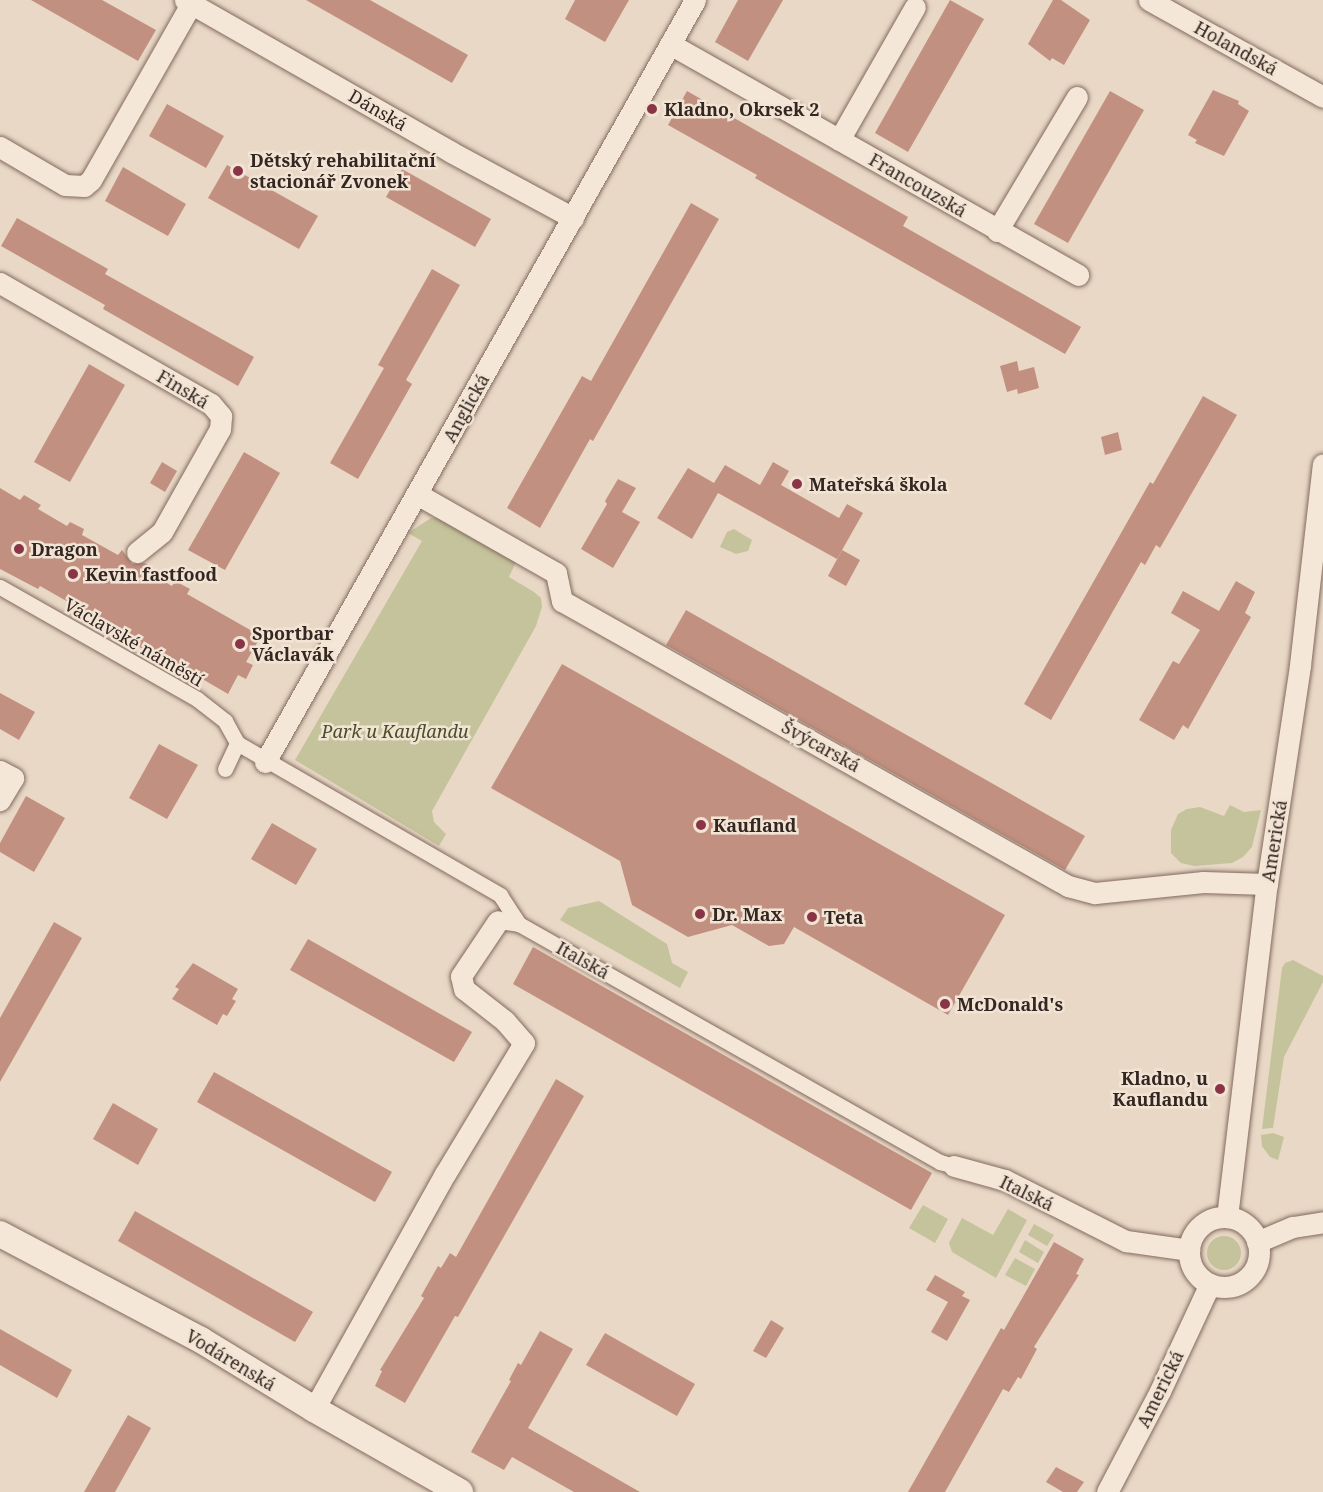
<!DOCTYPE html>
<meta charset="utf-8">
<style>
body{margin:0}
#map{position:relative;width:1323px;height:1492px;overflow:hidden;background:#e9d8c6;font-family:"Noto Serif",serif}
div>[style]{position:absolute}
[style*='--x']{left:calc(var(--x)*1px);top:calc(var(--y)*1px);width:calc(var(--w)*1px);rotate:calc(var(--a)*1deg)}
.green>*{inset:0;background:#c5c39b}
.round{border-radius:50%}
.building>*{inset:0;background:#c29080}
.roads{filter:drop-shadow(0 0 2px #826a5e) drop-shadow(0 0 2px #826a5e)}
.pedestrian>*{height:15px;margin:-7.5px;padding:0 7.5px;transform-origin:7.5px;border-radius:7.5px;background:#f4e7d8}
.minor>*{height:21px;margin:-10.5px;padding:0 10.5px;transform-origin:10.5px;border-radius:10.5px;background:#f4e7d8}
.minor>.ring{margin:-10.5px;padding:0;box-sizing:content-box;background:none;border:21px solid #f4e7d8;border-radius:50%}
.tertiary>*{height:26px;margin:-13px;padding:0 13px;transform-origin:13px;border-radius:13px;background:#f4e7d8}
.dots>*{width:16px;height:16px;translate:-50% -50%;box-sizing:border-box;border:3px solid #f1e4d4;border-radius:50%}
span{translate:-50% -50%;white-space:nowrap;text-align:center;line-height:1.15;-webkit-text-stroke:5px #f1e4d4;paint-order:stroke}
.street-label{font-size:18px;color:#342620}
.poi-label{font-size:18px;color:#342620;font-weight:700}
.left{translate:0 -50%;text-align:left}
.right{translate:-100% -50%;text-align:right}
.park-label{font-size:18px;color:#4b4e29;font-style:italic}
</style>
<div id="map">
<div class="green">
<i style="clip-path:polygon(431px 518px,445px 519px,517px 560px,509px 577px,534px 592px,541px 598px,542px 607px,536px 626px,432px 811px,434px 822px,446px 834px,439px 846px,295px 760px,422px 541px,408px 533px)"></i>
<i style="clip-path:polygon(734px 529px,752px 540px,748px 551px,736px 554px,720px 547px,727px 532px)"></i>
<i style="clip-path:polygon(1230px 805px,1244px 812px,1261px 810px,1252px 847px,1243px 857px,1232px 863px,1194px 866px,1181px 863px,1171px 853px,1171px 830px,1178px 814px,1187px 809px,1200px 807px,1224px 816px)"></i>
<i style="clip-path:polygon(599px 901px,667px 944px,672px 963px,688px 972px,680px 988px,560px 920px,568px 908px)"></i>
<i style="clip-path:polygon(1293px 960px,1323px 976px,1323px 982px,1284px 1057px,1273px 1128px,1262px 1129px,1282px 968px,1285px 963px)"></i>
<i style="clip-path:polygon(1273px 1133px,1284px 1137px,1278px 1160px,1270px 1157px,1262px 1146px,1261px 1135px)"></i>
<i style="clip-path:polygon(923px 1205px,948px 1219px,935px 1243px,909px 1228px)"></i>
<i style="clip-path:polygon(1008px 1209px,1027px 1220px,996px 1278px,952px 1252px,949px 1243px,962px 1218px,993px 1235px)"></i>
<i style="clip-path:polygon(1034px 1224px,1054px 1235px,1047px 1246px,1028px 1235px)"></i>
<i class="round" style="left:1207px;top:1236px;width:34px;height:34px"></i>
<i style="clip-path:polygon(1025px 1240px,1044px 1252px,1038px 1263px,1019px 1252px)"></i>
<i style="clip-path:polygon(1015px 1258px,1035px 1269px,1026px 1286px,1005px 1275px)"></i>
</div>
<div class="building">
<i style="clip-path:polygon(31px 0,102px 0,156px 30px,138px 61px)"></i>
<i style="clip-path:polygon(306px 0,370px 0,468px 55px,452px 83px)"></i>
<i style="clip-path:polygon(575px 0,629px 0,605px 42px,565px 19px)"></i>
<i style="clip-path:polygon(738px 0,783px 0,748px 61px,715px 42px)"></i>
<i style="clip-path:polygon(950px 0,984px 19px,908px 152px,875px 133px)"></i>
<i style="clip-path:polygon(1053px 0,1061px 0,1090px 20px,1064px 65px,1052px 58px,1050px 61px,1028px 44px)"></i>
<i style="clip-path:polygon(1213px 90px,1239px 101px,1238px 104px,1249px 111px,1224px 156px,1195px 143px,1197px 140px,1188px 135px)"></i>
<i style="clip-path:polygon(687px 91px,908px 217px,903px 226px,1081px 327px,1065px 354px,755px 178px,757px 175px,668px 125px)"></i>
<i style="clip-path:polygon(1110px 91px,1144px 110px,1068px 243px,1034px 224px)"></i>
<i style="clip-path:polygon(167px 104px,224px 136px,206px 168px,149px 136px)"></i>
<i style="clip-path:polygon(227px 165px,318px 216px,299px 249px,208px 198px)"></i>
<i style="clip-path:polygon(123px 167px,186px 204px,168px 236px,105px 201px)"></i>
<i style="clip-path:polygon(402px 169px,491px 219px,475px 247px,386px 197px)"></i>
<i style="clip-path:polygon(691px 203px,719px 219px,593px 441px,590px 439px,540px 528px,507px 508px,582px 376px,591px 381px)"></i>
<i style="clip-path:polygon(17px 218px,108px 269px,105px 274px,254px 357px,238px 386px,103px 309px,105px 305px,1px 246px)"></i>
<i style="clip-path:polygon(432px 269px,460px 285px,406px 380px,412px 384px,358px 479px,330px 463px,384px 368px,378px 365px)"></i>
<i style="clip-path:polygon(1017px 361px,1019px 371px,1034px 367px,1039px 388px,1018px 394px,1017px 389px,1007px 392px,1000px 366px)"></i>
<i style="clip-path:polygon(89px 364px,125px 385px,70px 482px,34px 462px)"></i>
<i style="clip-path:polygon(1203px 396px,1237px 415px,1160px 548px,1156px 545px,1145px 565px,1141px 562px,1051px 720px,1024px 704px,1150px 482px,1153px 484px)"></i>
<i style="clip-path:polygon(1118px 432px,1122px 450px,1105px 455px,1101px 437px)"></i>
<i style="clip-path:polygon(244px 452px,280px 473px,225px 570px,188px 550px)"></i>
<i style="clip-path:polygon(162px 462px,177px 471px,165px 492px,150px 483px)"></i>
<i style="clip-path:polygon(773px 462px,789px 471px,781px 485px,839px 518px,847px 504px,863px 513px,837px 559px,718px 493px,692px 539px,657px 518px,688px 468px,714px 483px,725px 465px,760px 485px)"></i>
<i style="clip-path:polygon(618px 479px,636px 488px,622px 512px,640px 522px,613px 568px,581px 549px,607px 504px,605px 501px)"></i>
<i style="clip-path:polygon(0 488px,20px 500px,24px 495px,41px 505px,38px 509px,67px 526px,70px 522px,84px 529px,82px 535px,118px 555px,122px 550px,132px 564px,144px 563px,149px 565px,146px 571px,172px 586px,175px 581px,190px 589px,187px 594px,261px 636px,246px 662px,253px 665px,246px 679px,238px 675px,228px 694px,146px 646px,143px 649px,105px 628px,107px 624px,40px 586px,38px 589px,0 569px)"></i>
<i style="clip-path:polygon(842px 550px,860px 560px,846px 586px,828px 576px)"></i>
<i style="clip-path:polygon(1236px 581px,1255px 592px,1245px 613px,1251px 617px,1188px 729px,1183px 725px,1174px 740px,1139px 720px,1173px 661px,1179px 664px,1200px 630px,1171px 613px,1183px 591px,1219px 611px)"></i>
<i style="clip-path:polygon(686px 610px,1085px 836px,1065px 870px,666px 645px)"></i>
<i style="clip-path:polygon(562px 664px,1005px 915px,948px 1015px,794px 927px,784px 944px,769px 946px,732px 925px,688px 937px,632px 905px,620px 861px,491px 788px)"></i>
<i style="clip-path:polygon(0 693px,35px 712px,19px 740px,0 729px)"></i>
<i style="clip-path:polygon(159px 744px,198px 765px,167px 819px,129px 798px)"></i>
<i style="clip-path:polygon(26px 796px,65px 818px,34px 872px,0 852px,0 843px)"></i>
<i style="clip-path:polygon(272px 823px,317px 849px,296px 885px,251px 859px)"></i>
<i style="clip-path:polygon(54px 922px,82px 938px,0 1082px,0 1018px)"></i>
<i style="clip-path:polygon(308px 939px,472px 1032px,454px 1062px,290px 970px)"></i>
<i style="clip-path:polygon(533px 947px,932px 1173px,911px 1210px,513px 984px)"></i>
<i style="clip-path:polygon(193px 963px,238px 989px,232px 999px,236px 1001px,227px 1016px,223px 1014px,217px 1025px,172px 999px,179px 989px,175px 987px)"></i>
<i style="clip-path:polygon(214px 1072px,392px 1172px,375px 1202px,197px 1102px)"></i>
<i style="clip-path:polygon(556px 1079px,584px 1096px,458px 1317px,455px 1316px,405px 1403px,375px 1386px,382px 1371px,380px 1370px,424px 1298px,421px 1296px,438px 1266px,441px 1268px,450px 1253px,456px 1257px)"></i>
<i style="clip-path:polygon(113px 1103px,158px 1129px,138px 1165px,93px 1139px)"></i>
<i style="clip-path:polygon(135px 1211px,313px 1312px,295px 1342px,118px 1241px)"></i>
<i style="clip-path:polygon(1054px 1242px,1084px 1259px,1076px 1274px,1079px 1275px,1034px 1347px,1037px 1349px,1021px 1379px,1018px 1377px,1009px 1392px,1003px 1389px,945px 1492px,908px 1492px,1001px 1328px,1004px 1330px)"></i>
<i style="clip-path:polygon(935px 1275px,965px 1292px,962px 1296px,970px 1300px,947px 1341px,931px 1332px,948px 1302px,926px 1290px)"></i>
<i style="clip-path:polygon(771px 1320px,784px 1328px,766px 1358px,753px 1351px)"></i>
<i style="clip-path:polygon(0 1329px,72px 1370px,57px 1398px,0 1365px)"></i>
<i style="clip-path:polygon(540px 1331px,573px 1349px,528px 1428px,640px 1492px,574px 1492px,512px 1457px,504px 1470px,471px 1452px,511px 1381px,509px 1380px,518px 1363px,521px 1365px)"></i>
<i style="clip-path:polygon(605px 1333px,695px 1384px,677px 1416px,586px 1365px)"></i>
<i style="clip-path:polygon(128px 1415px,151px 1428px,115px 1492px,84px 1492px)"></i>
<i style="clip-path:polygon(1056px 1467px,1084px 1482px,1077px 1492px,1063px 1492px,1046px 1482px)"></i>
</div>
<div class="roads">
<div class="pedestrian">
<i style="--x:0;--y:587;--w:227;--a:29.6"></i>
<i style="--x:197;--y:699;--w:36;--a:38"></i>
<i style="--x:225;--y:721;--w:25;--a:61"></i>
<i style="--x:225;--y:769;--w:29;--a:-65"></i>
<i style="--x:237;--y:743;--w:304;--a:30"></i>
<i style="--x:500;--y:895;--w:35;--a:57"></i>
<i style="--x:498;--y:921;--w:21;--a:8"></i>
<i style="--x:519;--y:924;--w:484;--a:29.5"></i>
<i style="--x:940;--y:1162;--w:15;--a:16"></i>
</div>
<div class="minor">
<i style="--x:185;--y:0;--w:306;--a:29.7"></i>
<i style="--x:451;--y:152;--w:139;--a:28.4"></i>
<i style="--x:1149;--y:0;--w:199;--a:29.1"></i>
<i style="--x:670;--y:44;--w:469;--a:29.5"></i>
<i style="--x:839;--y:140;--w:153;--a:-60.3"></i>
<i style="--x:0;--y:147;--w:75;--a:30.3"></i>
<i style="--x:65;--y:185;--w:19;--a:3"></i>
<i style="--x:84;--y:186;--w:9;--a:-41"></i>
<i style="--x:91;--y:180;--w:202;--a:-60.4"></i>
<i style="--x:997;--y:231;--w:156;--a:-59.2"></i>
<i style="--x:0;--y:283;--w:243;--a:29.8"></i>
<i style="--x:211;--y:404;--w:16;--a:50"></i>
<i style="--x:221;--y:416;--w:13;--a:94"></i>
<i style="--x:220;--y:429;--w:118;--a:119.4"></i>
<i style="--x:162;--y:532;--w:32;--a:141"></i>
<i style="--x:417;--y:494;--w:160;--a:29.6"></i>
<i style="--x:556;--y:573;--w:29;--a:78"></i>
<i style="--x:562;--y:601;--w:581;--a:29.39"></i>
<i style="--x:1068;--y:886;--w:28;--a:15"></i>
<i style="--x:1095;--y:893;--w:109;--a:-5.8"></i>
<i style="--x:1203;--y:882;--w:64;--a:1.8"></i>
<i style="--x:265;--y:762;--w:875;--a:-60.56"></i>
<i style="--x:0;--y:771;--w:15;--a:28"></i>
<i style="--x:13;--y:778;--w:26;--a:121"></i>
<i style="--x:954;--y:1166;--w:53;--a:15.4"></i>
<i style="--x:1005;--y:1180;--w:136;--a:26.8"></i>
<i style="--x:1126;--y:1241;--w:64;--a:8.1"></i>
<i style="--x:1227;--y:1217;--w:335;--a:-83.2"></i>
<i style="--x:1267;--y:884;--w:221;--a:-81.4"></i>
<i style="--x:1300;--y:665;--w:202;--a:-83.5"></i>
<i class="ring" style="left:1189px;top:1217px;width:49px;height:49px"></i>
<i style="--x:1257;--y:1242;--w:39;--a:-23"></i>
<i style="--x:1293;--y:1227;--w:30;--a:-9"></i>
<i style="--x:314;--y:1409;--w:269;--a:-60.9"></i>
<i style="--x:445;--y:1174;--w:153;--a:-58.9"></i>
<i style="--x:524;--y:1043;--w:29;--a:-131"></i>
<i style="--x:505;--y:1021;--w:52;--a:-142"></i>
<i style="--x:464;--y:989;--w:13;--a:-103"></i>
<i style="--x:461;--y:976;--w:66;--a:-56.1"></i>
<i style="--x:1107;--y:1492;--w:114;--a:-62.3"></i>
<i style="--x:1160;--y:1391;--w:118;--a:-65"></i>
</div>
<div class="tertiary">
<i style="--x:0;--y:1234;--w:227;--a:27.8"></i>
<i style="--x:201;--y:1340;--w:132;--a:31.4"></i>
<i style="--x:314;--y:1409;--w:168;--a:29.6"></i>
</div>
</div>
<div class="dots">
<i style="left:652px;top:109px;background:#8a3545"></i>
<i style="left:238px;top:171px;background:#8a3545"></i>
<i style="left:797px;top:484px;background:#8a3545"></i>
<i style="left:19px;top:549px;background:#8a3545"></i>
<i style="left:73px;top:574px;background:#8a3545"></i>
<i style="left:240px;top:644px;background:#8a3545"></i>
<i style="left:701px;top:825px;background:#8a3545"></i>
<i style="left:700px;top:914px;background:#8a3545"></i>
<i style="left:812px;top:917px;background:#8a3545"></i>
<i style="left:945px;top:1004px;background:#8a3545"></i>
<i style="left:1220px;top:1089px;background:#8a3545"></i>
</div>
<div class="street-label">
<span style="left:1236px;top:48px;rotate:29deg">Holandská</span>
<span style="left:378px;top:110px;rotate:30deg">Dánská</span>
<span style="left:918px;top:185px;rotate:30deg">Francouzská</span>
<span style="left:183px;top:389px;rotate:31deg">Finská</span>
<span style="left:466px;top:408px;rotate:-61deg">Anglická</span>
<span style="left:134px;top:642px;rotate:30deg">Václavské náměstí</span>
<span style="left:821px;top:746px;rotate:29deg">Švýcarská</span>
<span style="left:1274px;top:841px;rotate:-81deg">Americká</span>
<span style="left:583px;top:960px;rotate:29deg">Italská</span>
<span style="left:1027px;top:1193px;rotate:26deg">Italská</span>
<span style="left:231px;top:1360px;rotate:31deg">Vodárenská</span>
<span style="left:1160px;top:1389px;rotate:-64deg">Americká</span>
</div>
<div class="poi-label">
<span class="left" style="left:664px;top:109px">Kladno, Okrsek 2</span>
<span class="left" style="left:250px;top:171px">Dětský rehabilitační<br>stacionář Zvonek</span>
<span class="left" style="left:809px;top:484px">Mateřská škola</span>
<span class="left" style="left:31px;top:549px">Dragon</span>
<span class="left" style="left:85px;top:574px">Kevin fastfood</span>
<span class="left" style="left:252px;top:644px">Sportbar<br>Václavák</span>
<span class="left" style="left:713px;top:825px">Kaufland</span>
<span class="left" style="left:712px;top:914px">Dr. Max</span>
<span class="left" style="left:824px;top:917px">Teta</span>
<span class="left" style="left:957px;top:1004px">McDonald's</span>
<span class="right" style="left:1208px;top:1089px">Kladno, u<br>Kauflandu</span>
</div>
<div class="park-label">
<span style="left:395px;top:731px">Park u Kauflandu</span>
</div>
</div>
